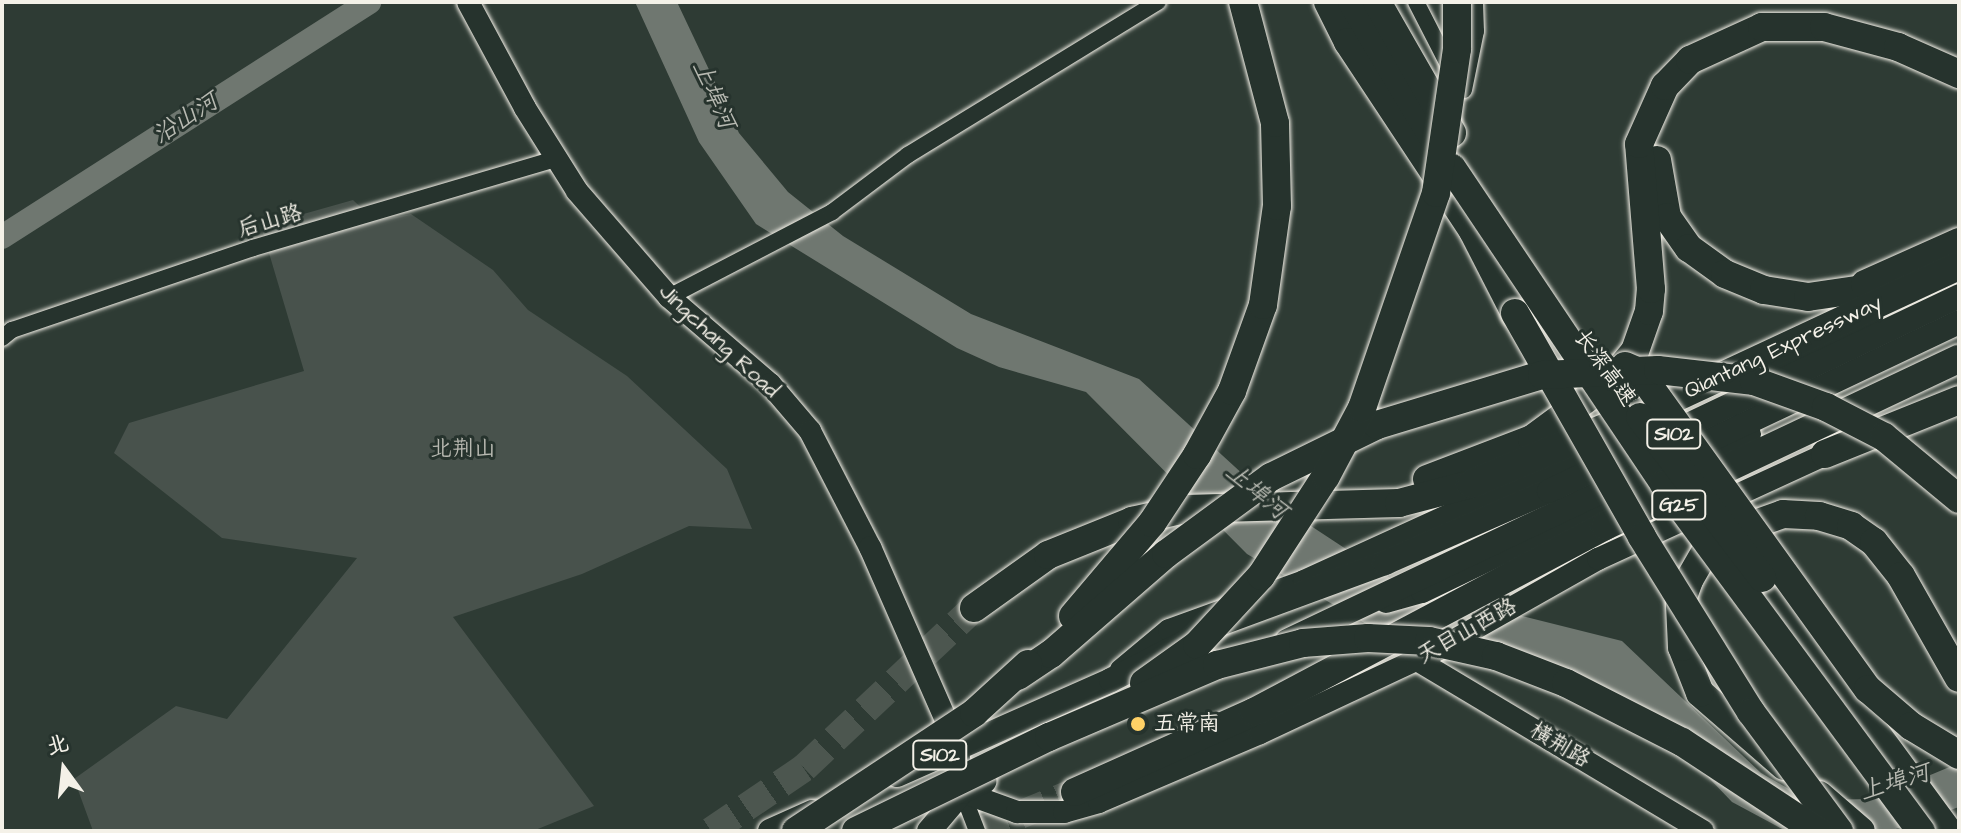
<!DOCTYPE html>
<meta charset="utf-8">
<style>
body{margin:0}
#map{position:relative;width:1961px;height:833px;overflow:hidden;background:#2e3b34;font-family:"Architects Daughter","LXGW WenKai TC",sans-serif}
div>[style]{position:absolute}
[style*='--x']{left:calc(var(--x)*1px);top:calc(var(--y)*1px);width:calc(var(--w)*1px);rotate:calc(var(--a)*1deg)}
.green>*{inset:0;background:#48524c}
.water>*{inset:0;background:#6f7770}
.river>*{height:24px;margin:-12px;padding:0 12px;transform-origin:12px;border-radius:12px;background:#6f7770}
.highway-tunnel>*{height:28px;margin-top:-14px;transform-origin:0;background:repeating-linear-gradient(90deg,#4c564f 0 28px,transparent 0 42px)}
.roads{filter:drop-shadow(0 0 2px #f4f1e8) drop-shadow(0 0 2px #f4f1e8)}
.street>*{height:16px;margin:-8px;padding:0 8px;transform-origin:8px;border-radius:8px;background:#26332d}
.secondary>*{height:22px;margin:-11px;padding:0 11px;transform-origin:11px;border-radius:11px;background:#26332d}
.primary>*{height:24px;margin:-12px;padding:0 12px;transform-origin:12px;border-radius:12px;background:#26332d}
.highway>*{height:28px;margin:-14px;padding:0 14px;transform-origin:14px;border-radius:14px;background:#26332d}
.bridges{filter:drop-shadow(0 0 2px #f4f1e8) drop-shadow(0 0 2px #f4f1e8)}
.highway-bridge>*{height:28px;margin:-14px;padding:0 14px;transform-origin:14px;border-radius:14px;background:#26332d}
.dots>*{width:22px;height:22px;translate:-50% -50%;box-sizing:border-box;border:4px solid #26332d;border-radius:50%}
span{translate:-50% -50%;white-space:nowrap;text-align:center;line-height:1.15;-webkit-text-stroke:6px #26332d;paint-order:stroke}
.shield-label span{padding:2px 6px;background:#26332d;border:2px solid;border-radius:6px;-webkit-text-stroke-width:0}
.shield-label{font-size:20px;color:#f4f1e8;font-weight:700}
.street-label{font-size:22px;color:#f4f1e8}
.park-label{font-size:22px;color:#b8b9b1}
.poi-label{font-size:22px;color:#f4f1e8}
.left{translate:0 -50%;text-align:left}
.water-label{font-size:24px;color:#b8bab2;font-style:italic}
.frame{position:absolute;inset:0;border:4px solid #f4f1e8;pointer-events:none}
.north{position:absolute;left:24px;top:729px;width:80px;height:80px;-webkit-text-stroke:6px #26332d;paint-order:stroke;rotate:345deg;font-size:22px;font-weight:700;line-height:32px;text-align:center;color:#f4f1e8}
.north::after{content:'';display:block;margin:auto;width:28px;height:36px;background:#f4f1e8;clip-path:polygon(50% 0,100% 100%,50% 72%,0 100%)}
</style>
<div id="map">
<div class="green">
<i style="clip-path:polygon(353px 200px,375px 221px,411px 214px,493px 270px,528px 310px,627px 376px,727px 469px,752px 529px,689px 526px,582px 574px,453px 617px,594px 806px,533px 831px,93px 831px,74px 779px,176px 706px,227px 719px,357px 558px,222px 538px,114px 453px,129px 423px,304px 371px,261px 226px)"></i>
</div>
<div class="water">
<i style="clip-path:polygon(635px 2px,677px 2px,739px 133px,788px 192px,843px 236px,971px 314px,1139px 379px,1270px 499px,1431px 605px,1474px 604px,1622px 641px,1761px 773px,1808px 800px,1873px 799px,1959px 763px,1959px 807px,1890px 831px,1786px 831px,1732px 802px,1688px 756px,1527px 672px,1373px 628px,1247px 554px,1086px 392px,999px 367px,957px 348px,756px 224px,699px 142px)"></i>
</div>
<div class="river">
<i style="--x:2;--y:237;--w:436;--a:-32.6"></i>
</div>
<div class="highway-tunnel">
<i style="--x:711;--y:831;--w:112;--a:-34.1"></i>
<i style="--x:804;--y:768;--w:233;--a:-43.3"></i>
<i style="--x:981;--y:831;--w:102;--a:-22.5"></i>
</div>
<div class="roads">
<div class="street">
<i style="--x:1416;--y:2;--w:79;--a:62.8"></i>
<i style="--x:1464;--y:90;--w:60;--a:-78.5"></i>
<i style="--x:1476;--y:31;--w:29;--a:-92"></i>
<i style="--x:669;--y:297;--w:184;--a:-27.5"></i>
<i style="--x:832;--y:212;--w:95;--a:-36.9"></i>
<i style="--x:908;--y:155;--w:293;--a:-31.5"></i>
<i style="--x:2;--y:338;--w:13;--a:-39"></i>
<i style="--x:12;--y:330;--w:255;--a:-18.8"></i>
<i style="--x:253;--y:248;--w:316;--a:-16.4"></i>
<i style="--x:962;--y:792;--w:42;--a:69"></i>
</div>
<div class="secondary">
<i style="--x:468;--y:2;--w:120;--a:61.7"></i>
<i style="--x:525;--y:108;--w:98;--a:57.9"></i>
<i style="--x:577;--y:191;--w:140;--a:49"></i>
<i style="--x:669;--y:297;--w:133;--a:40.7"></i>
<i style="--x:770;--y:384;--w:62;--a:49.6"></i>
<i style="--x:810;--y:431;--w:131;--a:62.7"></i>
<i style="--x:870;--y:547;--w:219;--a:66.3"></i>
<i style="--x:958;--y:747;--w:45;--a:84.9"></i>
<i style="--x:962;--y:792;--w:59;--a:20"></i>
<i style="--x:1017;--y:812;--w:47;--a:0"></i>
<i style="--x:1064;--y:812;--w:36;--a:-16"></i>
<i style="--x:1099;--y:802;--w:175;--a:-23.2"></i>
<i style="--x:1260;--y:733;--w:195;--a:-25.1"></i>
<i style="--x:1437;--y:650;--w:185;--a:-29.5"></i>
<i style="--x:1598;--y:559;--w:265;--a:-24.7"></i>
<i style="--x:1772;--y:368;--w:109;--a:-23.3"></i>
<i style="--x:1386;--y:602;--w:37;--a:-16"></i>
<i style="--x:1422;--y:592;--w:364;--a:-25.7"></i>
<i style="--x:1417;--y:660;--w:333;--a:30.9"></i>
<i style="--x:1121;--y:670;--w:62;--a:-39.8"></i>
<i style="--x:1169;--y:630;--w:144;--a:-19.9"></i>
<i style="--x:1304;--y:581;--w:371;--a:-24.5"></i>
</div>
<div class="primary">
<i style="--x:1287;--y:641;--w:744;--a:-25.39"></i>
<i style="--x:897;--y:775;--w:234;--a:-23.9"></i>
<i style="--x:1111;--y:680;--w:125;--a:-27.2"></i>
<i style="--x:1222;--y:623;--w:174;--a:-20.2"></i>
<i style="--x:1385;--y:563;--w:179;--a:-23.7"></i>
<i style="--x:1549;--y:491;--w:454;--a:-25.4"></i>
<i style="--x:770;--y:831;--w:46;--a:-24.3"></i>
<i style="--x:929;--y:831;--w:51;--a:-49.8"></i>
<i style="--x:962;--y:792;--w:25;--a:-26"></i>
</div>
<div class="highway">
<i style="--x:1328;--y:2;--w:45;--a:63.4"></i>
<i style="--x:1348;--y:42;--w:227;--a:56.5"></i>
<i style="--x:1473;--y:231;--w:92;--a:62.9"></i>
<i style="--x:1352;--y:2;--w:160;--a:59.1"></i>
<i style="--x:1377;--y:2;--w:151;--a:60.2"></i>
<i style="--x:1657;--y:160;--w:58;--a:80"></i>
<i style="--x:1667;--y:217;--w:38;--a:55"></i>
<i style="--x:1689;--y:248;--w:44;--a:35.8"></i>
<i style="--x:1725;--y:274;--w:42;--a:22.3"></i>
<i style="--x:1764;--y:290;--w:45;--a:9"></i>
<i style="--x:1808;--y:297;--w:83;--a:-8.3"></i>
<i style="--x:1865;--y:284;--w:103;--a:-24.1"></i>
<i style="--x:1825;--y:454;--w:144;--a:-21.9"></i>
<i style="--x:1427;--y:479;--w:112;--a:-20.9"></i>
<i style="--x:1532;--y:439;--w:96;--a:-36.5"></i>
<i style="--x:1609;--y:382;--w:40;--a:-50"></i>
<i style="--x:1635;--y:351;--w:42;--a:-70.7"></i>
<i style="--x:1649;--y:311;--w:22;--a:-85"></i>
<i style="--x:1651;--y:289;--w:145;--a:-94.7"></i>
<i style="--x:1639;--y:144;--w:64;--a:-65.9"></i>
<i style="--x:1665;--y:86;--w:36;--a:-46"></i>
<i style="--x:1690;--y:60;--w:79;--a:-24.6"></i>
<i style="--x:1762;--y:27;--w:62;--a:0"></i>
<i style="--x:1824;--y:27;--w:77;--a:15.1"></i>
<i style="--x:1898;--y:47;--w:67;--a:23.9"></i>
<i style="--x:1763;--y:579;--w:313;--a:53.7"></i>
<i style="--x:974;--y:608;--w:91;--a:-35.6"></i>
<i style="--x:1048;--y:555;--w:91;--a:-22"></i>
<i style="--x:1132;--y:521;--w:54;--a:-12.8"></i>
<i style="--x:1185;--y:509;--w:214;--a:-1.6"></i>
<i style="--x:1399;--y:503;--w:74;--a:-14.8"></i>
<i style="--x:1471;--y:484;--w:217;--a:-22.8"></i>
<i style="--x:1671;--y:400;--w:318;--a:-25"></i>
<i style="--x:1784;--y:766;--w:111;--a:-139"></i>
<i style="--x:1700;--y:693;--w:49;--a:-111.4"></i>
<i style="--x:1682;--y:647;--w:42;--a:-92.7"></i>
<i style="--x:1680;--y:605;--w:27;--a:-70"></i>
<i style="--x:1689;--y:580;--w:34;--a:-60"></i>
<i style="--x:1706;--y:551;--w:30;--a:-37"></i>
<i style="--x:1730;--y:533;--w:56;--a:-19.7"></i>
<i style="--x:1783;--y:514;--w:36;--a:3"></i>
<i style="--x:1819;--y:516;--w:34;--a:17"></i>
<i style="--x:1851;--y:526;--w:28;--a:35"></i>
<i style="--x:1874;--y:542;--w:43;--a:51.5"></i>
<i style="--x:1901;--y:576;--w:117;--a:60.4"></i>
<i style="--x:1075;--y:792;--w:196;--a:-24.1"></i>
<i style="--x:1254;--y:712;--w:397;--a:-27.9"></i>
<i style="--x:1605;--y:526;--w:391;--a:-25.3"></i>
<i style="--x:1819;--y:795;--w:55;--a:40.6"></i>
</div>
</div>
<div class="bridges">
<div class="highway-bridge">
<i style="--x:1452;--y:168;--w:381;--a:56.1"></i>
<i style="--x:1664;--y:484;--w:432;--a:53.5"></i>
<i style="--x:1515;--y:313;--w:257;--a:60.4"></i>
<i style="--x:1642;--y:537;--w:206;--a:58.1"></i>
<i style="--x:1751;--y:712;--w:148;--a:53.5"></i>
<i style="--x:1625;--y:366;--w:15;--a:23"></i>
<i style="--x:1639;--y:372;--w:391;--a:54.2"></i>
<i style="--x:1868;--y:689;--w:57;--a:40.7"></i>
<i style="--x:1911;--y:726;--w:56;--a:31.1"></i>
<i style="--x:1640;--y:417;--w:202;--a:52.8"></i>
<i style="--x:1073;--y:616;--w:122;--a:-49.7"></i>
<i style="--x:1152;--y:523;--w:82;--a:-56.5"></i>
<i style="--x:1197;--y:455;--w:73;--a:-61.3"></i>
<i style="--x:1232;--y:391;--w:91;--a:-70.2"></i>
<i style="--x:1263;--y:305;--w:100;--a:-82"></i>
<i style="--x:1277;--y:206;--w:83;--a:-91.4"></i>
<i style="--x:1275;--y:123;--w:125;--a:-104.8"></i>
<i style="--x:1018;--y:676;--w:40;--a:-34"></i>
<i style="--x:1051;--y:654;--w:152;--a:-41"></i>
<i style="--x:1166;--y:554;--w:130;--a:-36.3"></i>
<i style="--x:1271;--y:477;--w:118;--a:-26.1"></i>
<i style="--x:1377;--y:425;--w:172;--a:-16.9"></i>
<i style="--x:1542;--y:375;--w:116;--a:-2.5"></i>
<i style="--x:1658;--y:370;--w:97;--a:6.5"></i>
<i style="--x:1754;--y:381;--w:77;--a:19.9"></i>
<i style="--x:1826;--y:407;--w:65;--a:27.3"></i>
<i style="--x:1884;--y:437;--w:97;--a:39.6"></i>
<i style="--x:1144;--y:683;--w:65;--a:-35.6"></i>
<i style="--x:1197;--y:645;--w:94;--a:-47.2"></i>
<i style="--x:1261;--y:576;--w:119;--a:-57"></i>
<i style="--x:1326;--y:476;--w:77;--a:-62.1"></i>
<i style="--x:1362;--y:408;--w:227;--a:-71"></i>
<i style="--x:1436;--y:193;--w:146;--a:-81.7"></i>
<i style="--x:1457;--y:49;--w:47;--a:-90"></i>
<i style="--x:796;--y:831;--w:214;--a:-33.5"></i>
<i style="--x:974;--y:713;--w:73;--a:-42.2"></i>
<i style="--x:856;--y:831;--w:215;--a:-26"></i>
<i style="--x:1049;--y:737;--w:183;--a:-23.2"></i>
<i style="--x:1217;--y:665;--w:89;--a:-14.3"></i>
<i style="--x:1303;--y:643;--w:65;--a:-4.4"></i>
<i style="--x:1368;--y:638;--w:61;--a:2.8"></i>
<i style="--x:1429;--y:641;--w:69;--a:12.6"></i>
<i style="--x:1496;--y:656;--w:75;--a:21.1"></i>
<i style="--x:1566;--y:683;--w:130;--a:27"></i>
<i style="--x:1682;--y:742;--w:162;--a:33.4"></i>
</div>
</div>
<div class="dots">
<i style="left:1138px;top:724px;background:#ffd166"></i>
</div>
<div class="shield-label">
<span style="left:1674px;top:434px">S102</span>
<span style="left:1679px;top:505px">G25</span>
<span style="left:940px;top:755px">S102</span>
</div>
<div class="street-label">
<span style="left:270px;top:221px;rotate:-16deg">后山路</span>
<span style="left:719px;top:341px;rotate:43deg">Jingchang Road</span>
<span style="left:1783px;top:347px;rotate:-25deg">Qiantang Expressway</span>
<span style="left:1605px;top:368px;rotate:54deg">长深高速</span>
<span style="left:1467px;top:631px;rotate:-29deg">天目山西路</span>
<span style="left:1560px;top:745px;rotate:31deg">横荆路</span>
</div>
<div class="park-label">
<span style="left:463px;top:449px">北荆山</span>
</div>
<div class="poi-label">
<span class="left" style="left:1154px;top:724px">五常南</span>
</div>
<div class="water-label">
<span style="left:713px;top:95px;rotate:66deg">上埠河</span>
<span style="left:186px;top:119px;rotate:-33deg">沿山河</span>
<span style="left:1256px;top:492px;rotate:40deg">上埠河</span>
<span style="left:1895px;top:783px;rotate:-17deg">上埠河</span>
</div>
<div class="frame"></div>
<div class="north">北</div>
</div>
